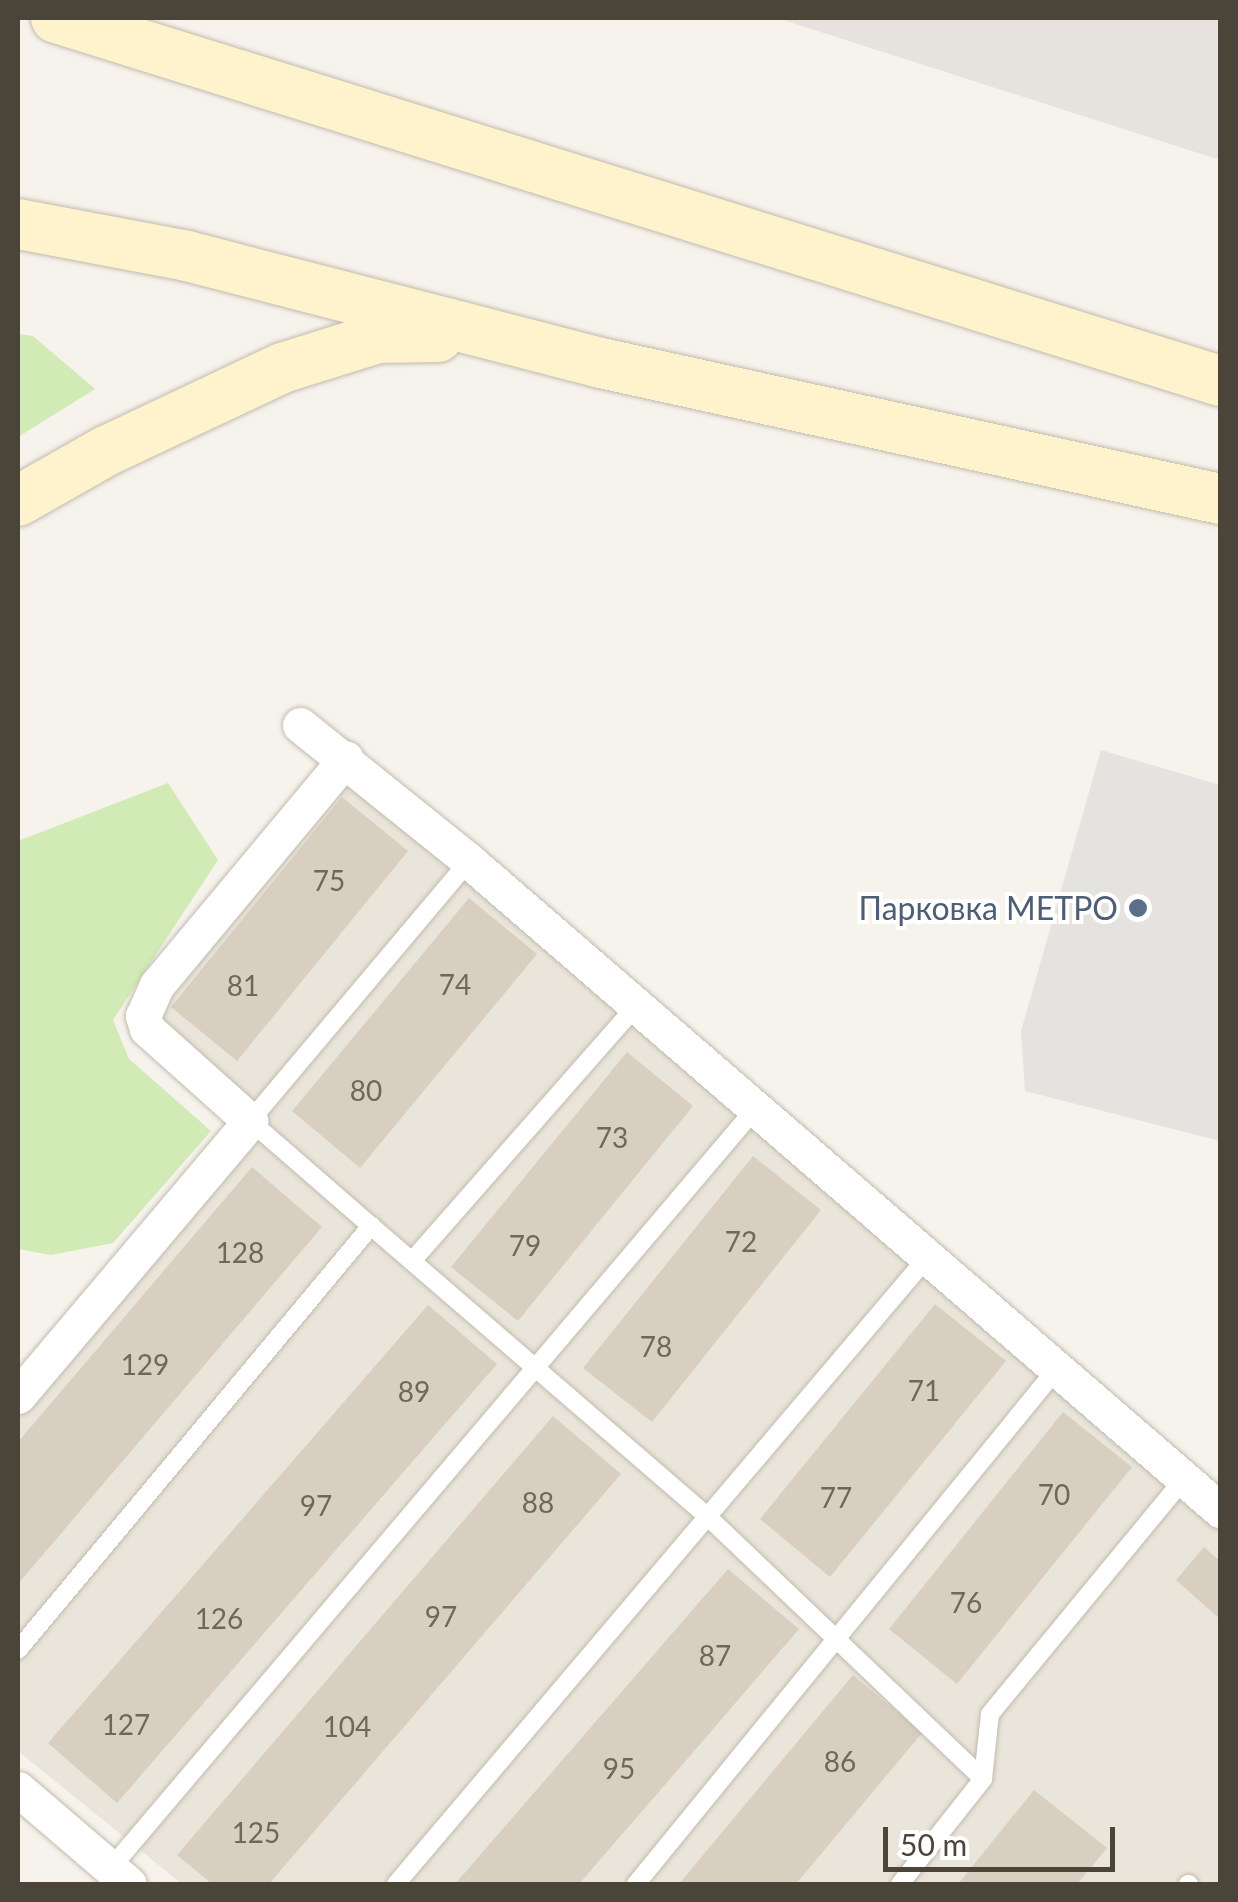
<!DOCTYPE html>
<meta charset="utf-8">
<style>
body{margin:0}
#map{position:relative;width:1238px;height:1902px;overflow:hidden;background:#f6f3ec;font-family:Lato,sans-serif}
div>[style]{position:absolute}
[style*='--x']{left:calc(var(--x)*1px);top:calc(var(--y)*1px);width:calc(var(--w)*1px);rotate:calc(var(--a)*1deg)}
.residential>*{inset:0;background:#eae5da}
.industrial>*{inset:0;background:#e6e2dd}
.green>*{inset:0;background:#d2eab5}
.parking>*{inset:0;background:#e5e3e0}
.building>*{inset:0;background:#d8cfc1}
.roads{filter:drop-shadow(0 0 2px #c2bbae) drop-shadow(0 0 2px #c2bbae)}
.service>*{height:18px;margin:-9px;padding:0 9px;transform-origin:9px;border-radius:9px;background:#fff}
.minor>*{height:35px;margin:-17.5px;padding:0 17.5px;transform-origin:17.5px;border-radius:17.5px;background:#fff}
.secondary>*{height:50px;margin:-25px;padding:0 25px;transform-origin:25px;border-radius:25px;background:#fff3cd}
.dots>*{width:28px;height:28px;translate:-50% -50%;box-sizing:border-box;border:5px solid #fff;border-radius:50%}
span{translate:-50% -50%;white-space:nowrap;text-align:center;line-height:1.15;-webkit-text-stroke:8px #fff;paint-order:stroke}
.number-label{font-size:28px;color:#6e675b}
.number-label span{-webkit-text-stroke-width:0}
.service-label{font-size:32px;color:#4e5e75}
.right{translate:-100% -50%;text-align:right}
.frame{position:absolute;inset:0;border:20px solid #4b4439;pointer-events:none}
.scale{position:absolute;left:883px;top:1827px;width:232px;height:45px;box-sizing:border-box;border:5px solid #4b4439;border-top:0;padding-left:12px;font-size:30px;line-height:35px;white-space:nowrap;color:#4b4439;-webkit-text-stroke:8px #fff;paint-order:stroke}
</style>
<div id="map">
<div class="residential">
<i style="clip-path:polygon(349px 776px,1220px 1524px,1220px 1884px,182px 1884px,18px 1751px,18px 1415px,266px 1119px,157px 1015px)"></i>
</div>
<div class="industrial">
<i style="clip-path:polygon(777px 18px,1220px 18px,1220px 160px)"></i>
</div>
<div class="green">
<i style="clip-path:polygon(18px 334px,33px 336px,95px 389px,18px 437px)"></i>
<i style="clip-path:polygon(168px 783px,218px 860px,113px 1020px,129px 1059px,211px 1131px,113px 1243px,51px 1255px,18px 1249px,18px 841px)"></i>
</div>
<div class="parking">
<i style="clip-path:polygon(1101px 750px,1220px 785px,1220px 1141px,1025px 1091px,1021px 1031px)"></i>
</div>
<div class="building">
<i style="clip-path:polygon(342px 797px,408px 851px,237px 1061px,171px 1007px)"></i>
<i style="clip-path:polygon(469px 898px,537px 954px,360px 1168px,292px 1111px)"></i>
<i style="clip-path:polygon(627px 1052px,693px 1106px,518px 1321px,451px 1267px)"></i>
<i style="clip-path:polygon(753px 1156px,821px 1210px,652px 1422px,583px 1368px)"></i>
<i style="clip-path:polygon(252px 1167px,322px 1227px,18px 1584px,18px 1442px)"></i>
<i style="clip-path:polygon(935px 1304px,1006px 1361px,830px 1577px,760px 1519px)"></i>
<i style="clip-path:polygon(428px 1305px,497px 1364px,117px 1803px,48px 1743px)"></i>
<i style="clip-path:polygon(1063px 1412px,1132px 1467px,957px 1684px,889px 1629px)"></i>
<i style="clip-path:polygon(553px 1416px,621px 1474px,269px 1884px,212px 1884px,177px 1855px)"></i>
<i style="clip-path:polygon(1204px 1547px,1220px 1561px,1220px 1619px,1176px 1580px)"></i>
<i style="clip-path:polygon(728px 1569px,799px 1629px,702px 1742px,579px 1884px,455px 1884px)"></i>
<i style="clip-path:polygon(853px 1675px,922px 1733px,796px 1884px,679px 1884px)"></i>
<i style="clip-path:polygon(1034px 1790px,1107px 1848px,1077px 1884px,958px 1884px)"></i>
</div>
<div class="roads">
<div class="service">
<i style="--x:371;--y:1226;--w:160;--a:-139"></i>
<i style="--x:250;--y:1121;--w:340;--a:-49.9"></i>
<i style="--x:412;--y:1261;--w:337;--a:-48.7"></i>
<i style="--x:18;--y:1650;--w:552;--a:-50.22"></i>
<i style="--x:371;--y:1226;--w:444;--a:40.8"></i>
<i style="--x:707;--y:1516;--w:381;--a:43.6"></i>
<i style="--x:110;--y:1869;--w:997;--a:-49.68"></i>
<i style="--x:396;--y:1884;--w:818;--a:-49.71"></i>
<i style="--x:636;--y:1884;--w:662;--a:-50.76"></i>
<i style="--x:900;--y:1884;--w:134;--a:-51.7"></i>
<i style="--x:983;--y:1779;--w:65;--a:-83.9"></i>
<i style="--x:990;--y:1714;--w:305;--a:-50.5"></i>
<i style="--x:1188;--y:1884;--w:1;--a:0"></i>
</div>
<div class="minor">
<i style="--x:300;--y:725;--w:217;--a:38.8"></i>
<i style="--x:469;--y:861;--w:993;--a:40.83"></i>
<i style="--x:18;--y:1396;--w:360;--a:-49.8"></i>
<i style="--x:250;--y:1121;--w:138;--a:-138.2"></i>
<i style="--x:147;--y:1029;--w:14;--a:-107"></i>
<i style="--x:143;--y:1016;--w:34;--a:-66"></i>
<i style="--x:157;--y:985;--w:295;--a:-50.2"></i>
<i style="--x:18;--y:1789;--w:146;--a:40.6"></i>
</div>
<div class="secondary">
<i style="--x:56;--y:18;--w:1219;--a:17.32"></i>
<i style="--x:18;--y:224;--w:172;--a:10.7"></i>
<i style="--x:187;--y:256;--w:428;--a:14.5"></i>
<i style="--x:601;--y:363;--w:634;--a:12.39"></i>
<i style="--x:18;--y:501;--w:101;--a:-29.6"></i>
<i style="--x:106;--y:451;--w:195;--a:-25.2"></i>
<i style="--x:282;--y:368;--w:101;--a:-17.4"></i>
<i style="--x:378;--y:338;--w:60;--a:-1"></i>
</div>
</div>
<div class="dots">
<i style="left:1138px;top:908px;background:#5c6f8a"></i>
</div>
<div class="number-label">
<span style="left:329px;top:880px">75</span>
<span style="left:455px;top:984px">74</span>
<span style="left:243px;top:985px">81</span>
<span style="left:366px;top:1090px">80</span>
<span style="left:612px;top:1137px">73</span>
<span style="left:741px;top:1241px">72</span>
<span style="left:525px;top:1245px">79</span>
<span style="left:240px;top:1252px">128</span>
<span style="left:656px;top:1346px">78</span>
<span style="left:145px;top:1364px">129</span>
<span style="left:924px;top:1390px">71</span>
<span style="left:414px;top:1391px">89</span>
<span style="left:1054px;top:1494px">70</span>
<span style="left:836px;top:1497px">77</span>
<span style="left:538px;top:1502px">88</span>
<span style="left:316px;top:1505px">97</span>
<span style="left:966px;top:1602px">76</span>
<span style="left:441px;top:1616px">97</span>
<span style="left:219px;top:1618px">126</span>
<span style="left:715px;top:1655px">87</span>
<span style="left:126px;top:1724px">127</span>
<span style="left:347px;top:1726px">104</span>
<span style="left:840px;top:1761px">86</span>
<span style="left:619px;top:1768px">95</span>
<span style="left:256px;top:1832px">125</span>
</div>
<div class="service-label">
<span class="right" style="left:1118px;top:908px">Парковка МЕТРО</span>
</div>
<div class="frame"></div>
<div class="scale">50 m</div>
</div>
